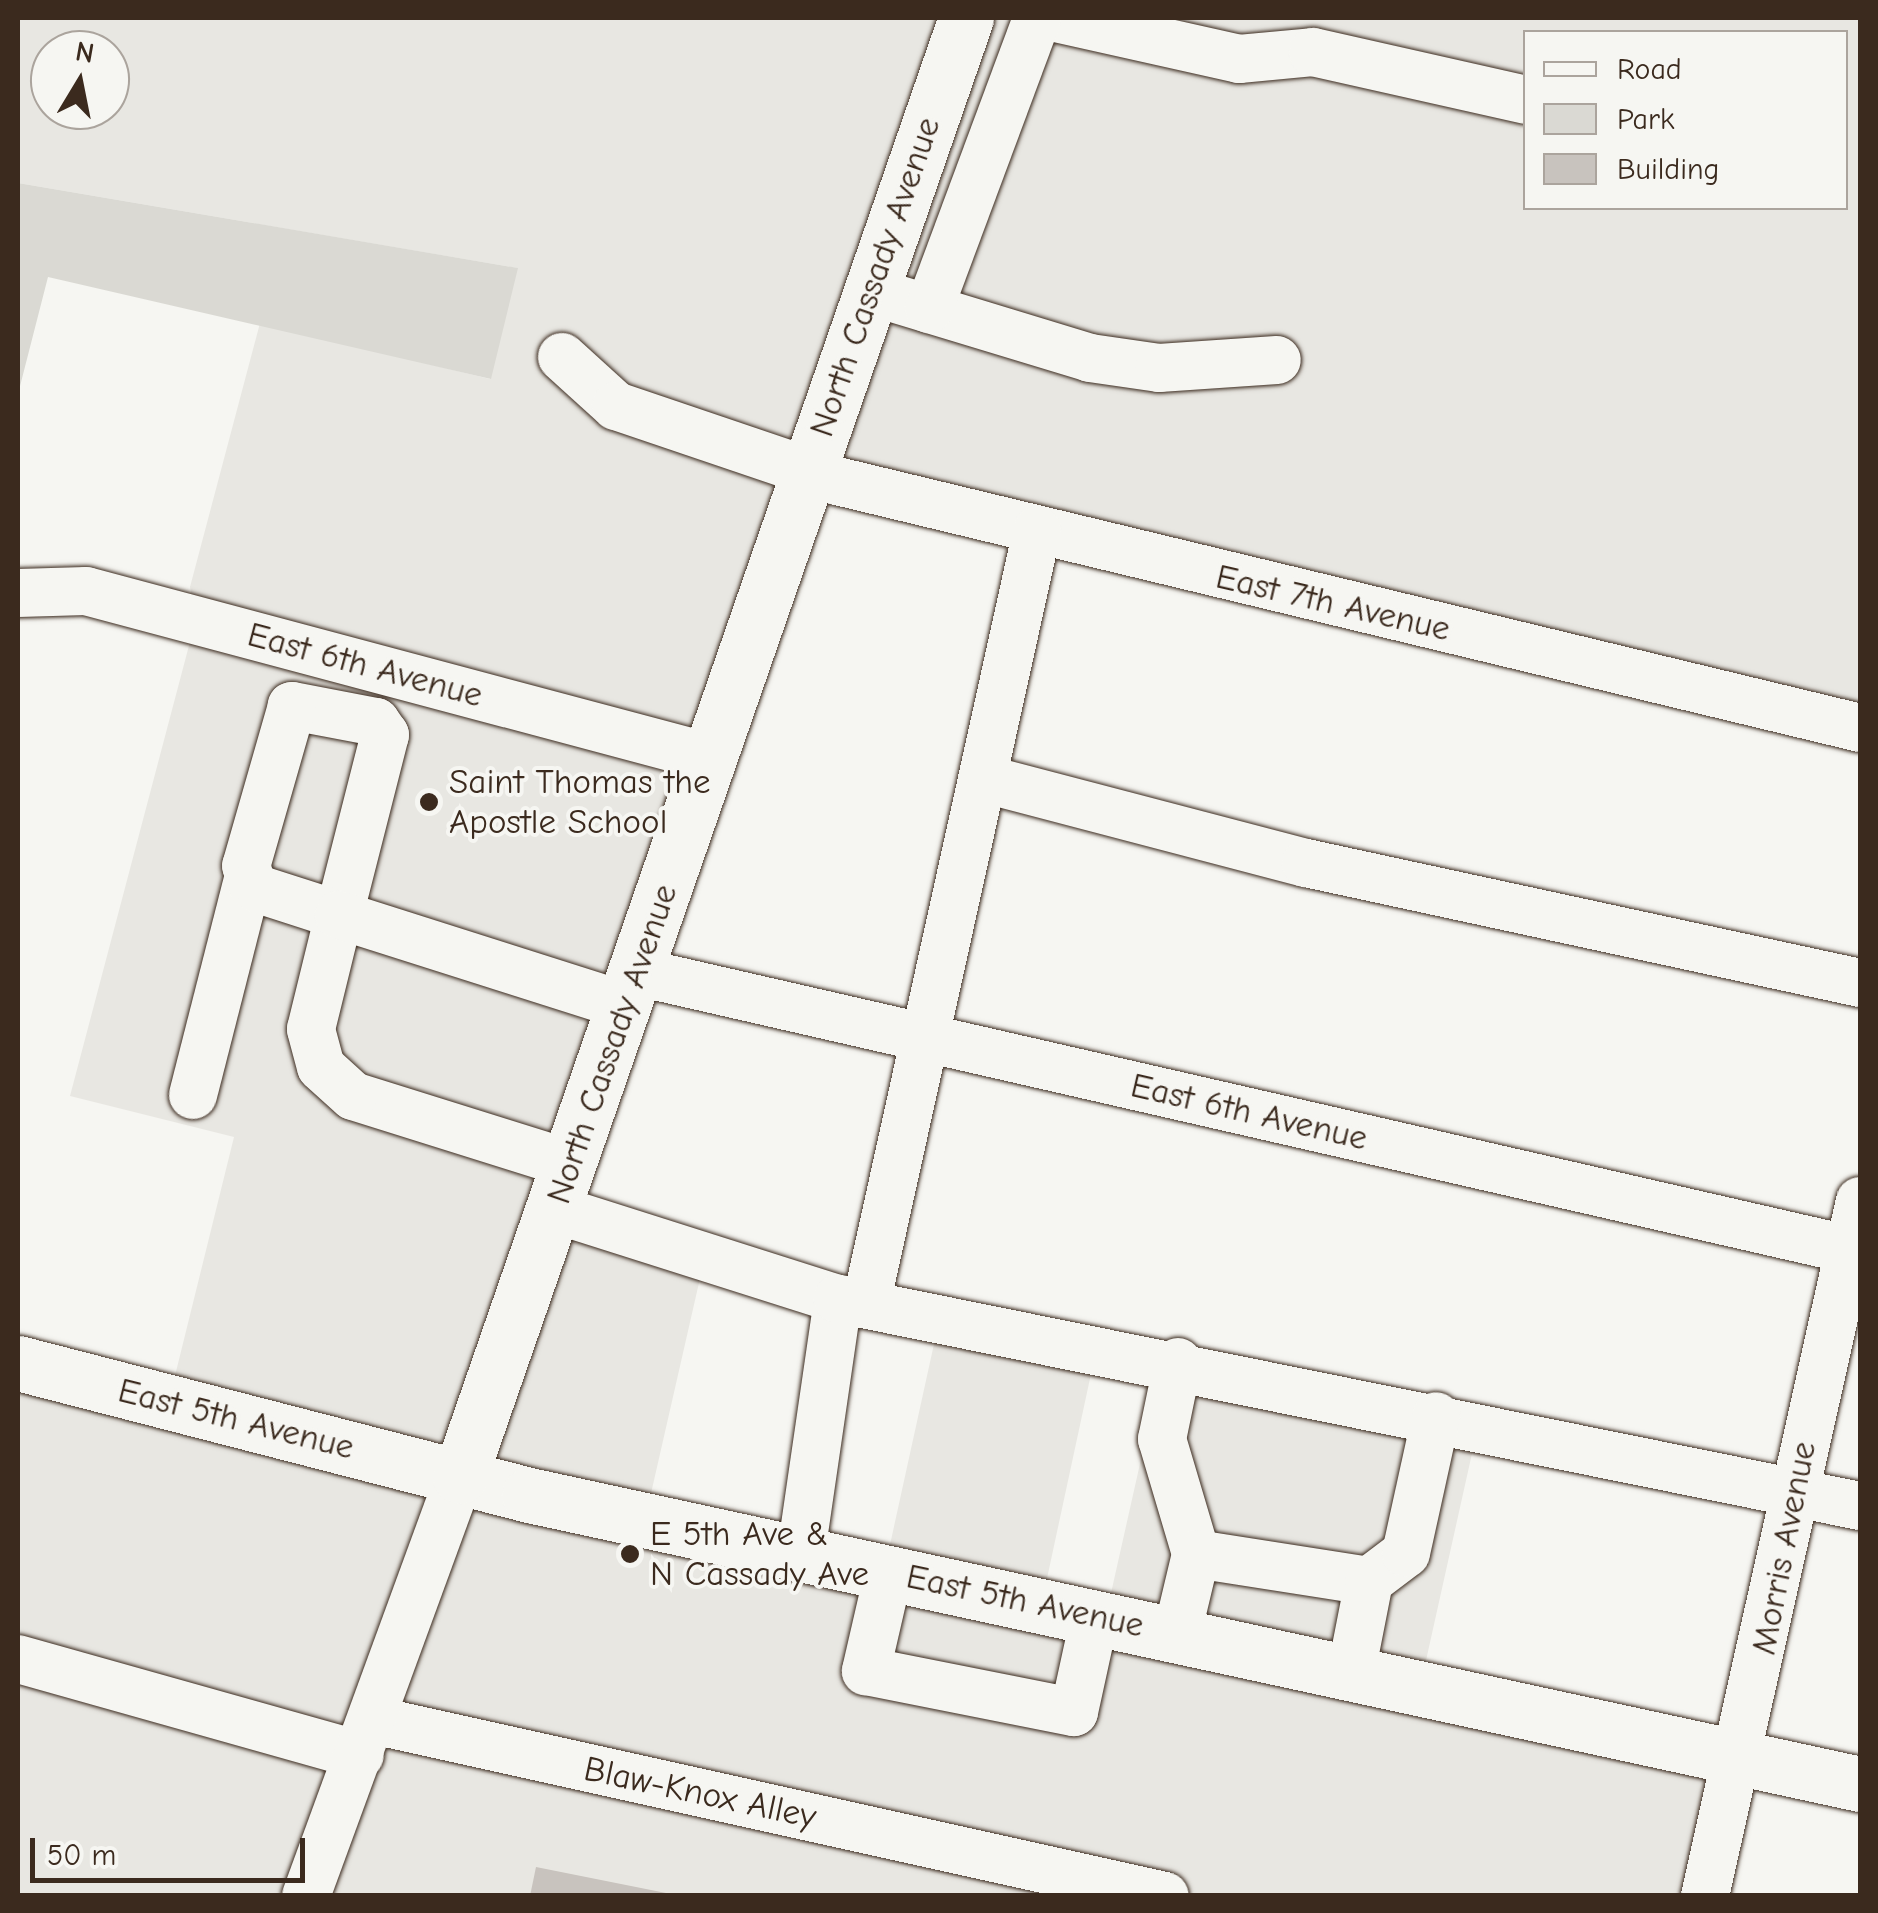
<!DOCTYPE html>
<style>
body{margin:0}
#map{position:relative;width:1878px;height:1913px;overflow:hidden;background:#f6f6f2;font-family:"Comic Neue",sans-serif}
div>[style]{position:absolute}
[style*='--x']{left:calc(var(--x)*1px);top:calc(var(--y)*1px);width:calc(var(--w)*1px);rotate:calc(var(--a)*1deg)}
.built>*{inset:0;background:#e8e7e2}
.green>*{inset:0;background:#dad9d3}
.building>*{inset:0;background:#c8c3be}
.roads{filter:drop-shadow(0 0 2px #3b2a1e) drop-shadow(0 0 2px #3b2a1e)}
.minor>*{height:48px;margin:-24px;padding:0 24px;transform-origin:24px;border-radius:24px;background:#f6f6f2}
.major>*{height:55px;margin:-27.5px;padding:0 27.5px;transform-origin:27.5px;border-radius:27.5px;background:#f6f6f2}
.dots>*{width:28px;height:28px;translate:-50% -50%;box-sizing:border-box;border:5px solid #f6f6f2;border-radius:50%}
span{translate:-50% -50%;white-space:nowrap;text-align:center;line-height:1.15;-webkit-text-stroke:8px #f6f6f2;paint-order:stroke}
.street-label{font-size:35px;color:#3b2a1e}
.poi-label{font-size:35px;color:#3b2a1e}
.left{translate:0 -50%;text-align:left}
.frame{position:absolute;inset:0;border:20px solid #3b2a1e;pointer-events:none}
.legend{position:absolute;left:1523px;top:30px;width:325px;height:180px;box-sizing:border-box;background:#f6f6f2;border:2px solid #aba49d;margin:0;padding:12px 18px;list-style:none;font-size:30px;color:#3b2a1e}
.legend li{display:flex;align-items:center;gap:20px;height:50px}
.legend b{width:50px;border:2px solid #aba49d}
.north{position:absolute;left:30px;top:30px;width:100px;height:100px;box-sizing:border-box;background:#f6f6f2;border:2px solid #aba49d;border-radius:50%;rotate:10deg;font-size:28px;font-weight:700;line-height:40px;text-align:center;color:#3b2a1e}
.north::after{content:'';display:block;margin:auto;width:35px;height:45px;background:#3b2a1e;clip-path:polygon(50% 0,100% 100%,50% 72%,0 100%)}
.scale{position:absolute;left:30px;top:1838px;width:275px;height:45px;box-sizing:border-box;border:5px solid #3b2a1e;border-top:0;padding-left:12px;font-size:30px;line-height:35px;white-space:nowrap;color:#3b2a1e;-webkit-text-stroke:8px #f6f6f2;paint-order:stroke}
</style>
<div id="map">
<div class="built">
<i style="clip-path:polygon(evenodd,18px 18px,1860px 18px,1860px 722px,813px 469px,548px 1211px,706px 1252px,647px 1511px,886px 1563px,941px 1312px,1097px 1346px,1043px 1597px,1107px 1611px,1165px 1352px,1479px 1422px,1421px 1683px,1736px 1755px,1704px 1895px,18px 1895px,18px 1363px,168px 1404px,234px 1137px,70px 1096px,196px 619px,190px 587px,260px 323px,490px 379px,517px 268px,18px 183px,18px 18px,1526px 32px,1846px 32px,1846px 208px,1526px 208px,1526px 32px,18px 18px,50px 50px,110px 50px,110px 110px,50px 110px,50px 50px)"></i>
</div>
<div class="green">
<i style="clip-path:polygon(18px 183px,518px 268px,491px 379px,48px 277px,18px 394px)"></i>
</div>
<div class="building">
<i style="clip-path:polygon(536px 1867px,671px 1894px,671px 1896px,530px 1896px)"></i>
</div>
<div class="roads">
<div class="minor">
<i style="--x:1056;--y:18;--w:188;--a:12.6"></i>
<i style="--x:1239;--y:59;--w:74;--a:-5.4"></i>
<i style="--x:1313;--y:52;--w:218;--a:12.7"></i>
<i style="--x:870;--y:291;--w:230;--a:16.9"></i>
<i style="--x:1090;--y:358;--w:70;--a:8.2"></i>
<i style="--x:1159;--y:368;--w:118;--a:-3.9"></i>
<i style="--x:929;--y:309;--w:310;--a:-69.6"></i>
<i style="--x:562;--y:357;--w:73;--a:42.2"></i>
<i style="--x:616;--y:406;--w:233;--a:18.7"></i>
<i style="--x:837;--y:481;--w:1052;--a:13.57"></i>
<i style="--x:18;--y:593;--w:68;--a:-1.7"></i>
<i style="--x:86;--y:591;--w:648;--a:14.94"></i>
<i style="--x:985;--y:779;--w:332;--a:14.7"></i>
<i style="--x:1306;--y:863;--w:567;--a:12.22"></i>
<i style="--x:638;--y:972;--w:1254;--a:12.91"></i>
<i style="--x:193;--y:1095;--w:223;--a:-75.7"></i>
<i style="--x:570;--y:1164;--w:227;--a:-162.6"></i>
<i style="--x:353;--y:1096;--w:43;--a:-137.8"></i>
<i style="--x:321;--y:1067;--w:39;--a:-105"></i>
<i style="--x:311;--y:1029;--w:117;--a:-76.2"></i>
<i style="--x:339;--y:915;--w:186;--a:-75.7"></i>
<i style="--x:385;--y:735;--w:16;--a:-125"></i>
<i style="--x:376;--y:722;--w:86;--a:-169.2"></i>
<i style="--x:292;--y:706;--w:166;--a:106"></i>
<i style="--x:246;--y:866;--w:21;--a:71"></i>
<i style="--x:253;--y:886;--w:9;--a:27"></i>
<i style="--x:261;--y:890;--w:82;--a:17.8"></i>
<i style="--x:339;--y:915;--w:301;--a:17.6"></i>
<i style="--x:554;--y:1209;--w:298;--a:17.6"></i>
<i style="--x:866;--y:1304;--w:792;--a:-77.53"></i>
<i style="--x:1178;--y:1362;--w:79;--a:101.7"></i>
<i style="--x:1162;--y:1439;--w:120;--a:73.5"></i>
<i style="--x:801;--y:1553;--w:257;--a:-81.7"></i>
<i style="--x:838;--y:1299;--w:1043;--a:11.45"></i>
<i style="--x:889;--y:1571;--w:103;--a:103"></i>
<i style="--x:866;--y:1671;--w:212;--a:11.2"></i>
<i style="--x:1074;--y:1712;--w:98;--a:-77.7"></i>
<i style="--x:1177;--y:1634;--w:82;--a:-76.6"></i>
<i style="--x:1196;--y:1554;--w:175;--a:8.9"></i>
<i style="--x:18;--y:1659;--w:355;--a:15.7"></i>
<i style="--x:1351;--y:1673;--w:94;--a:-78.9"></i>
<i style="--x:1369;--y:1581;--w:46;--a:-37.1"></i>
<i style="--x:1406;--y:1553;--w:140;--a:-77.6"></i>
<i style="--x:373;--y:1720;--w:811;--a:12.53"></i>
<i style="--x:306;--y:1896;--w:447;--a:-69.9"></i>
<i style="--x:1705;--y:1896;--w:712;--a:-77.43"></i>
</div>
<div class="major">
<i style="--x:18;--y:1363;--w:528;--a:14.48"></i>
<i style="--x:529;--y:1495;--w:1362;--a:12.25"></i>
<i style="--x:460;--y:1476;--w:1543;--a:-70.86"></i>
</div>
</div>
<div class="dots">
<i style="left:429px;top:802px;background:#3b2a1e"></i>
<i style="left:630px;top:1554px;background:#3b2a1e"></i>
</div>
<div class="street-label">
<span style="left:875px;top:277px;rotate:-71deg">North Cassady Avenue</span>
<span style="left:1333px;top:603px;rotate:13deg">East 7th Avenue</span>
<span style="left:365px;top:665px;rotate:15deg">East 6th Avenue</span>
<span style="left:612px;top:1044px;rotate:-71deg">North Cassady Avenue</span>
<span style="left:1249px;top:1112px;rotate:13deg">East 6th Avenue</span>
<span style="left:236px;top:1419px;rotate:14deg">East 5th Avenue</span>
<span style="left:1784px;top:1548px;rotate:-79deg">Morris Avenue</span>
<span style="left:1025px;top:1601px;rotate:12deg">East 5th Avenue</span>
<span style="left:700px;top:1793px;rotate:12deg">Blaw-Knox Alley</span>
</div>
<div class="poi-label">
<span class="left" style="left:449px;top:802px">Saint Thomas the<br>Apostle School</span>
<span class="left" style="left:650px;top:1554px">E 5th Ave &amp;<br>N Cassady Ave</span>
</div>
<div class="frame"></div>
<ul class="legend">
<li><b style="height:12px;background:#f6f6f2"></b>Road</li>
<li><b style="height:28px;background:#dad9d3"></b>Park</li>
<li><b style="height:28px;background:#c8c3be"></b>Building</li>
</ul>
<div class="north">N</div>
<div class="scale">50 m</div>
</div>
